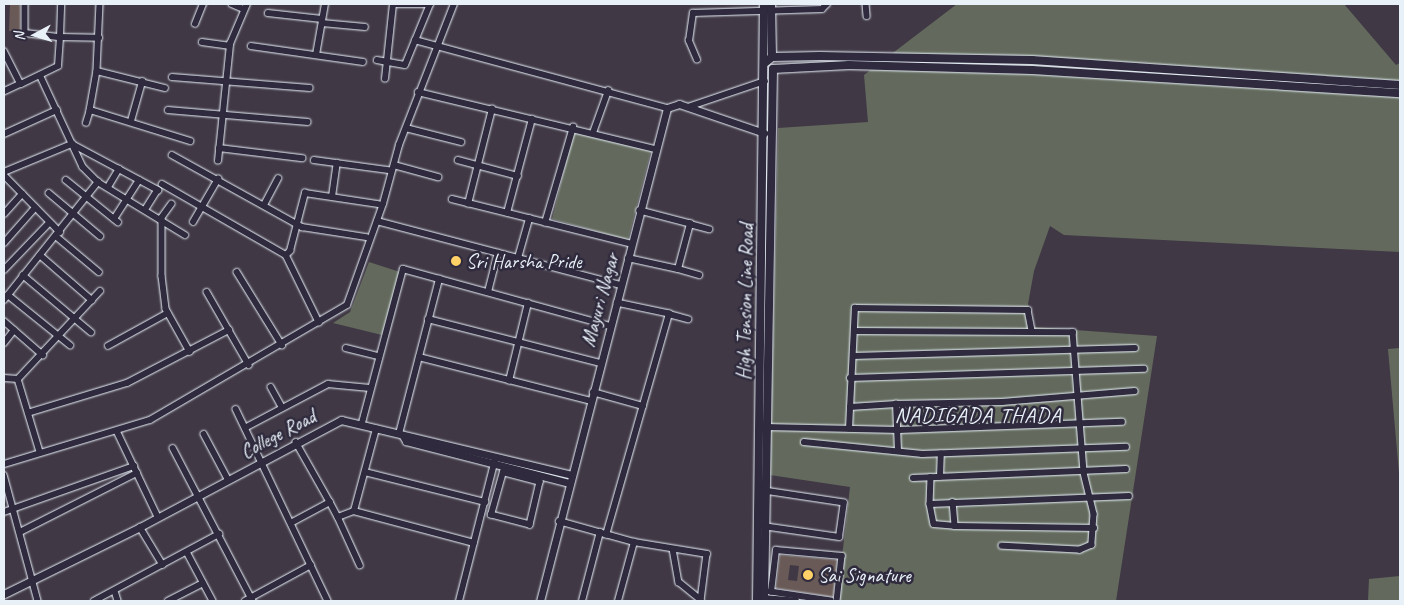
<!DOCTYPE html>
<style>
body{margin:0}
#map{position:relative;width:1404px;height:605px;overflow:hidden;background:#403845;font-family:Caveat,sans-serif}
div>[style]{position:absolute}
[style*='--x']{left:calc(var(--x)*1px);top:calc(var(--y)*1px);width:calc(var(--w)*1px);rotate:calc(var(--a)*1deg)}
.green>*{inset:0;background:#636a5d}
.building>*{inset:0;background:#695a57}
.roads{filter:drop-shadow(0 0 1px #e8f1f8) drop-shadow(0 0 1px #e8f1f8)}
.minor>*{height:5.5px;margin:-2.75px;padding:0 2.75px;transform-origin:2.75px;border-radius:2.75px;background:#2f2a3d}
.tertiary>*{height:7px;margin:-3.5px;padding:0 3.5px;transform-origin:3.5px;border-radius:3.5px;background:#2f2a3d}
.secondary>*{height:8px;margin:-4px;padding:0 4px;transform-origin:4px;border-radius:4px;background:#2f2a3d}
.dots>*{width:14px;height:14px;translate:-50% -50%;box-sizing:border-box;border:2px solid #2f2a3d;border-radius:50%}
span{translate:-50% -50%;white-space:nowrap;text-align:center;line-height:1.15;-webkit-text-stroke:5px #2f2a3d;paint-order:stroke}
.poi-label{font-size:20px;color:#e8f1f8}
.left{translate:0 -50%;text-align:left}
.street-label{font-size:20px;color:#e8f1f8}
.quarter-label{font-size:22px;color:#e8f1f8;letter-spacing:1px}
.frame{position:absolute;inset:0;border:5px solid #e8f1f8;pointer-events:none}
.north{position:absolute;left:10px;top:10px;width:50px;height:50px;-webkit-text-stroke:4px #2f2a3d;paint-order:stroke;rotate:264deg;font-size:14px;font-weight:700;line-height:20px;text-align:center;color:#e8f1f8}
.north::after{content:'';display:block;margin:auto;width:18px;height:22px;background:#e8f1f8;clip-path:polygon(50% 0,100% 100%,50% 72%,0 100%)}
</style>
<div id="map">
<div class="green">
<i style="clip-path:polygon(957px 4px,1344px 4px,1396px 65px,1400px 63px,1400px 252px,1064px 235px,1050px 226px,1034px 271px,1028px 304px,1034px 327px,1157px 336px,1116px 601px,837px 601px,850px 487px,770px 475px,778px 128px,868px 122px,864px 75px)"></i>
<i style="clip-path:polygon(574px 131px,651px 151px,628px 240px,552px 219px)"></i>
<i style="clip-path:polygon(369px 262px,400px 272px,382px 335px,333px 323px,350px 312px)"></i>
<i style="clip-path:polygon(1400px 348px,1400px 484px,1388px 349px)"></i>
<i style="clip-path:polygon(1400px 576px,1400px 601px,1368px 601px,1369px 579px)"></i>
</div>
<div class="building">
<i style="clip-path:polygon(10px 4px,20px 4px,20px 31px,9px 31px)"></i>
<i style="clip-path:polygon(evenodd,780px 555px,837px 560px,833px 597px,776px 588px,780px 555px,790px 565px,799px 566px,797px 581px,788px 580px,790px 565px)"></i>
</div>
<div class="roads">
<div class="minor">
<i style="--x:25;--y:4;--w:29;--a:90"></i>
<i style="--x:25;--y:33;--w:35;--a:7"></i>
<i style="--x:60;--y:37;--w:33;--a:-88"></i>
<i style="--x:100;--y:4;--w:67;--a:92.6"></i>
<i style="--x:97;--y:71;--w:40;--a:100"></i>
<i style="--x:90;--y:110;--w:105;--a:17.2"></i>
<i style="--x:232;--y:4;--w:13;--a:23"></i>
<i style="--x:393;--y:4;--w:37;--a:0"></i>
<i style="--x:866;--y:4;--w:12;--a:85"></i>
<i style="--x:268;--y:13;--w:54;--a:6.3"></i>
<i style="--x:322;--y:23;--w:43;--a:5.3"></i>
<i style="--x:195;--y:24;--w:22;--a:-68"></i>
<i style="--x:415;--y:40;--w:261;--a:15.1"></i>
<i style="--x:202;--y:42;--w:27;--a:8"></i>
<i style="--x:251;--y:46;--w:113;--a:8.1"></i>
<i style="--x:4;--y:51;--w:37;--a:63"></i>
<i style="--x:21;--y:84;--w:19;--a:155"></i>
<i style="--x:316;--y:55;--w:52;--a:-80"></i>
<i style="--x:377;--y:60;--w:28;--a:10"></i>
<i style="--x:405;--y:65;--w:66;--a:-67.7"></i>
<i style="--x:697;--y:60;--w:21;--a:-113"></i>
<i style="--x:689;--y:41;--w:28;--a:-82"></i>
<i style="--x:693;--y:13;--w:129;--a:-1.8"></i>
<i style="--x:822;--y:9;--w:7;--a:-45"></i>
<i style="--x:97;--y:71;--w:70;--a:14"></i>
<i style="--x:41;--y:77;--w:99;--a:65"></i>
<i style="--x:83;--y:167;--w:21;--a:45"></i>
<i style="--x:98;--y:182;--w:102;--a:31.3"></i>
<i style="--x:172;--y:77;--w:138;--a:4.6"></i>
<i style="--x:385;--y:79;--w:75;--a:-83.9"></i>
<i style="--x:21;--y:84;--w:41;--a:-25.9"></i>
<i style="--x:58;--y:66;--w:29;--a:-86"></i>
<i style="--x:60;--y:37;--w:39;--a:1"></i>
<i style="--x:418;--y:92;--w:245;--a:13.5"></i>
<i style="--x:688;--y:107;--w:81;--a:-18.7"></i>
<i style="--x:168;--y:110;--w:140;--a:4.9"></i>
<i style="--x:131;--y:121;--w:41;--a:-74.2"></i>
<i style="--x:86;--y:123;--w:14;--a:-73"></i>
<i style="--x:406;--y:128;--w:57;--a:14.3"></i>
<i style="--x:593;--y:133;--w:45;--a:-70.3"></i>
<i style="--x:4;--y:134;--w:58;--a:-24.4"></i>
<i style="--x:219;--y:148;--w:84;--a:6.9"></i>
<i style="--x:172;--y:155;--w:149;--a:29"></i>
<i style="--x:302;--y:227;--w:65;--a:8.9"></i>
<i style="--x:314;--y:160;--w:75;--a:7.7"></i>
<i style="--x:458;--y:160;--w:62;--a:14.9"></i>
<i style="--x:218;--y:161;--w:118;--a:-84.1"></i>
<i style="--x:230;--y:44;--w:43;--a:-67"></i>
<i style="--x:394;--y:165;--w:46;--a:15.3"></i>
<i style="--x:4;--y:172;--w:74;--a:-22.4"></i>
<i style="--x:72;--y:144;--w:98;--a:28.1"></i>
<i style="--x:158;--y:190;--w:22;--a:122"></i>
<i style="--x:4;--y:175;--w:80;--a:45.5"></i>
<i style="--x:66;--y:180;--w:67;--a:38.9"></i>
<i style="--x:162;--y:184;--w:143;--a:29.8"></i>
<i style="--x:286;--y:255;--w:6;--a:-45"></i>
<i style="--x:290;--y:251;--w:60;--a:-75.5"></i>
<i style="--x:305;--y:193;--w:74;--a:8.6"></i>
<i style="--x:108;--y:187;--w:21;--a:-59"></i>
<i style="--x:49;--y:193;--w:67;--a:40.1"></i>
<i style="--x:332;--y:197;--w:34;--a:-82"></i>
<i style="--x:452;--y:199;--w:186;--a:14"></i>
<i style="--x:172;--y:204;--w:17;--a:126"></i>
<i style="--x:162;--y:218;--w:58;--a:90"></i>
<i style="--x:162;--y:276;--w:33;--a:83"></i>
<i style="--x:166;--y:309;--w:49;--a:60.8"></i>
<i style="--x:468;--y:204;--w:98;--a:-75.8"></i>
<i style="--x:264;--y:205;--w:30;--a:-62"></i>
<i style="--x:507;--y:213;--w:97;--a:-75.1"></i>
<i style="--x:4;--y:214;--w:27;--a:-48"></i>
<i style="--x:114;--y:219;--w:46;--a:-57.3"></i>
<i style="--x:377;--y:221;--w:252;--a:14.7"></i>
<i style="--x:193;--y:222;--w:50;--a:-59.8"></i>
<i style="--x:545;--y:223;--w:100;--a:-73.7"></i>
<i style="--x:690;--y:224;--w:20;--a:15"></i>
<i style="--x:56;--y:236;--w:56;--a:39.9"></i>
<i style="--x:4;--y:243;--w:47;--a:-48.5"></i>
<i style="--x:40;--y:255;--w:69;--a:40.9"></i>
<i style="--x:286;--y:255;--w:75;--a:63.8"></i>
<i style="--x:518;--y:258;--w:41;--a:-74.2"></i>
<i style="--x:628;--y:258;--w:51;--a:12.4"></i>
<i style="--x:678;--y:269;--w:47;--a:-75.1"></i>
<i style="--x:690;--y:224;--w:52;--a:-165.4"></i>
<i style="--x:678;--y:269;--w:22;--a:16"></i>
<i style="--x:4;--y:270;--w:65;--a:-46.2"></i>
<i style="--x:237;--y:272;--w:86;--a:58.3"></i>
<i style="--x:23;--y:275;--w:89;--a:40"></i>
<i style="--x:207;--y:292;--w:84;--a:60.1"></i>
<i style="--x:488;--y:292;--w:40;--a:-75.6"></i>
<i style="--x:8;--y:295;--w:80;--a:38.9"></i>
<i style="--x:4;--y:300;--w:151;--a:-51.5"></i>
<i style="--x:669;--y:314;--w:20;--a:15"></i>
<i style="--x:428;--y:319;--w:179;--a:14.3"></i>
<i style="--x:4;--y:321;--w:52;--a:41.1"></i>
<i style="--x:854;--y:331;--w:219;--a:0.3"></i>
<i style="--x:1073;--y:332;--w:141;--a:85.5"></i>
<i style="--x:1084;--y:473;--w:42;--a:76.3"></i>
<i style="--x:1094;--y:514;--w:31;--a:94"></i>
<i style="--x:1092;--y:545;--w:13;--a:157"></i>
<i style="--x:1080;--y:550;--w:78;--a:-177.1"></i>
<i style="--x:4;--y:343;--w:16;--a:-52"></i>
<i style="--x:108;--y:346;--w:68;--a:-28.8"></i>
<i style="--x:346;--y:348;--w:32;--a:14"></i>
<i style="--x:853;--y:356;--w:282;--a:-1.6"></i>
<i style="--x:419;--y:357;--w:178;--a:14.3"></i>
<i style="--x:4;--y:378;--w:14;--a:4"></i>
<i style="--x:18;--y:379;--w:120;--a:-47"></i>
<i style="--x:850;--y:378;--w:294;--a:-1.8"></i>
<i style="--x:18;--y:379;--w:76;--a:73.2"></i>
<i style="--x:509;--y:381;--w:80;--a:-76.3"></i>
<i style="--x:271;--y:387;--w:23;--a:61"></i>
<i style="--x:593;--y:392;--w:52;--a:15.6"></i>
<i style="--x:850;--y:407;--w:46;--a:-3.7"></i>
<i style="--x:236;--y:409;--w:213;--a:64.4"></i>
<i style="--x:28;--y:413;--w:103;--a:-16.9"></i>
<i style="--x:127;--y:383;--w:115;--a:-27.5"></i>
<i style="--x:362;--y:423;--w:159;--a:-75.1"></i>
<i style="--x:403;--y:269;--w:215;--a:15.4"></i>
<i style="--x:766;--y:427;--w:133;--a:1.3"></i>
<i style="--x:899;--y:430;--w:223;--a:-2.1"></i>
<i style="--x:245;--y:428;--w:94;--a:-27.9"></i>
<i style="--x:328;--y:384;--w:42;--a:5.4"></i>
<i style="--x:849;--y:429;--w:121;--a:-87.2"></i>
<i style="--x:855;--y:308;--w:173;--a:0.7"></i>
<i style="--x:1028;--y:310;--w:21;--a:79"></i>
<i style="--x:117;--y:431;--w:95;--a:64.5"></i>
<i style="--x:204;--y:434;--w:51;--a:61.9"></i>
<i style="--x:399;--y:434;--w:160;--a:-75.5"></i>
<i style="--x:296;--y:442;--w:69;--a:60.5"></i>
<i style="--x:804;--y:442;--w:119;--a:5.8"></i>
<i style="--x:922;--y:454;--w:204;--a:-2"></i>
<i style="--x:173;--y:448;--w:173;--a:62.4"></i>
<i style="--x:898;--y:451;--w:47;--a:-92.4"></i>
<i style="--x:896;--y:404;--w:106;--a:-1.1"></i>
<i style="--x:1002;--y:402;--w:133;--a:-4.7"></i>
<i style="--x:4;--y:464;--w:152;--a:-16.8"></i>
<i style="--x:150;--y:420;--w:228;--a:-30.3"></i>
<i style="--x:347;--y:305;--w:107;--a:-70.4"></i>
<i style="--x:383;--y:204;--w:61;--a:-74.8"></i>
<i style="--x:399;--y:145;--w:151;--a:-68.7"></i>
<i style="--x:365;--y:472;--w:124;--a:14"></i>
<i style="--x:503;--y:472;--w:38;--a:15"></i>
<i style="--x:540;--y:482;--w:44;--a:103.1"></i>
<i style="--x:530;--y:525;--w:40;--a:-165.6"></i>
<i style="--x:491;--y:515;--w:45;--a:-74.4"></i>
<i style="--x:4;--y:475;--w:131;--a:74.9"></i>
<i style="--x:931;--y:477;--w:27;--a:92"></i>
<i style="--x:930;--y:504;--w:199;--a:-2.3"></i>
<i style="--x:940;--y:477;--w:23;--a:-88"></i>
<i style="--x:913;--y:478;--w:213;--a:-2.4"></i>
<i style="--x:953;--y:502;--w:24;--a:85"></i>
<i style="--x:955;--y:526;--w:139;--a:0.8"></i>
<i style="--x:930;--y:504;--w:20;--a:79"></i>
<i style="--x:934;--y:524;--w:21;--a:5"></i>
<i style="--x:354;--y:511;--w:124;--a:14.9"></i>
<i style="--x:4;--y:512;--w:138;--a:-19.5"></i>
<i style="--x:338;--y:517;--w:53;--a:65.4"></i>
<i style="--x:559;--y:521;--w:78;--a:15.6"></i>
<i style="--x:634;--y:542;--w:74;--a:9.3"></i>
<i style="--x:707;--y:554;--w:47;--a:97.3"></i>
<i style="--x:291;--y:523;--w:44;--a:-28.3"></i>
<i style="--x:330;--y:502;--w:17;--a:62"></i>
<i style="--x:338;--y:517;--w:17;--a:-21"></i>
<i style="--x:354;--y:511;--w:85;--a:-75"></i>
<i style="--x:763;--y:526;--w:77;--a:8.2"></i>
<i style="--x:839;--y:537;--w:34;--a:-82"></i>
<i style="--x:844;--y:503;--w:80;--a:-171.4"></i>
<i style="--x:140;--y:527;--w:44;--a:58.8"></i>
<i style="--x:20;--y:532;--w:131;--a:-26.8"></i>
<i style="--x:606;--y:535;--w:230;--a:-74.1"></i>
<i style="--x:669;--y:314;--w:53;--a:-168.1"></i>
<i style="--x:673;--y:549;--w:34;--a:80"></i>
<i style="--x:679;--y:582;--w:28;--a:39"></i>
<i style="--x:187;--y:552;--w:55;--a:62"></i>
<i style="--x:115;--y:591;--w:10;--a:73"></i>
<i style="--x:764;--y:598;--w:32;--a:5"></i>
<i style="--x:94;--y:601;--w:142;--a:-28.2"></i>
<i style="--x:168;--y:601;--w:39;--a:-27"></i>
<i style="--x:245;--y:601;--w:75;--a:-28.6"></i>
<i style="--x:459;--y:601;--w:146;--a:-75.7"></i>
<i style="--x:582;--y:601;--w:71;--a:-75.4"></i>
<i style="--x:618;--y:601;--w:61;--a:-74.8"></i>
<i style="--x:831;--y:601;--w:61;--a:-171.5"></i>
<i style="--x:771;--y:592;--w:42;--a:-83.2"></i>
<i style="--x:776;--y:550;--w:66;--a:5.2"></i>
<i style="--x:842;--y:556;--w:45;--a:96.3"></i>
</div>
<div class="tertiary">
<i style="--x:403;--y:436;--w:6;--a:59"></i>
<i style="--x:406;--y:441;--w:168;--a:14.4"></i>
<i style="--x:4;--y:594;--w:152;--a:-26.2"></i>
<i style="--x:140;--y:527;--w:228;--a:-28"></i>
<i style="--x:341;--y:420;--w:236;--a:13.4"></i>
<i style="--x:540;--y:601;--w:509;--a:-75.55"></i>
<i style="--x:667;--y:108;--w:13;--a:-18"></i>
<i style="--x:679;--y:104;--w:90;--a:18.8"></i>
</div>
<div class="secondary">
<i style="--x:771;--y:4;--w:53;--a:88.9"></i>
<i style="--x:766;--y:62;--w:8;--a:-40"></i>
<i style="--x:772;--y:57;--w:48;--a:-1.2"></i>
<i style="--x:820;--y:56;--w:212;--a:1.1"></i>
<i style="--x:1032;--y:60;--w:369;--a:3.9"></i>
<i style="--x:757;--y:601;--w:597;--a:-89.33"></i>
<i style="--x:764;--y:601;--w:532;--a:-89.03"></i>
<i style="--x:773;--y:69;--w:76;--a:-3"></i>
<i style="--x:849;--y:65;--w:183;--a:1.6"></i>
<i style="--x:1032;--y:70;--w:369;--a:3.6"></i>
</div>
</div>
<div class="dots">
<i style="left:456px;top:261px;background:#ffd166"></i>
<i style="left:808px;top:575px;background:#ffd166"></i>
</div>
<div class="poi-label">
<span class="left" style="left:466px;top:261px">Sri Harsha Pride</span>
<span class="left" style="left:818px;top:575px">Sai Signature</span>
</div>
<div class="street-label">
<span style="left:600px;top:300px;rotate:-75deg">Mayuri Nagar</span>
<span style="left:745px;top:302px;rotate:-89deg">High Tension Line Road</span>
<span style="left:278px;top:434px;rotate:-28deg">College Road</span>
</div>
<div class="quarter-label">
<span style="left:978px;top:416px">NADIGADA THADA</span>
</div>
<div class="frame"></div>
<div class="north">N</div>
</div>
